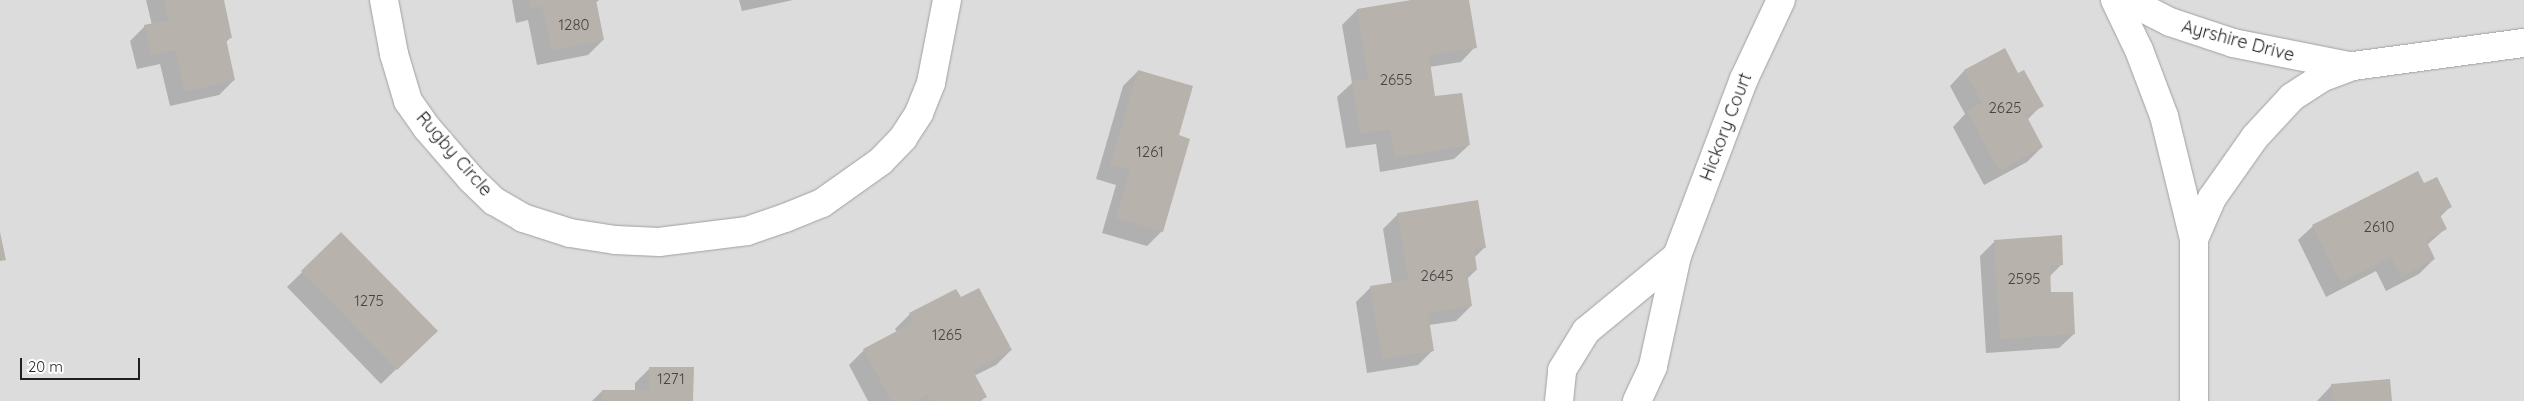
<!DOCTYPE html>
<style>
body{margin:0}
#map{position:relative;width:2524px;height:401px;overflow:hidden;background:#eeece6;font-family:Quicksand,sans-serif}
div>[style]{position:absolute}
[style*='--x']{left:calc(var(--x)*1px);top:calc(var(--y)*1px);width:calc(var(--w)*1px);rotate:calc(var(--a)*1deg)}
.residential>*{inset:0;background:#dddcdc}
.shadow>*{inset:0;background:#0003}
.building>*{inset:0;background:#b7b2ac}
.roads{filter:drop-shadow(0 0 1px #a0a0a0) drop-shadow(0 0 1px #a0a0a0)}
.street>*{height:28px;margin:-14px;padding:0 14px;transform-origin:14px;border-radius:14px;background:#fff}
span{translate:-50% -50%;white-space:nowrap;text-align:center;line-height:1.15;-webkit-text-stroke:5px #fff;paint-order:stroke}
.number-label{font-size:15px;color:#454442}
.number-label span{-webkit-text-stroke-width:0}
.street-label{font-size:18px;color:#1f1f1f}
.scale{position:absolute;left:20px;top:358px;width:120px;height:22px;box-sizing:border-box;border:2px solid #1f1f1f;border-top:0;padding-left:6px;font-size:15px;line-height:18px;white-space:nowrap;color:#1f1f1f;-webkit-text-stroke:4px #fff;paint-order:stroke}
</style>
<div id="map">
<div class="residential">
<i style="clip-path:polygon(0 0,2524px 0,2524px 401px,0 401px)"></i>
</div>
<div class="shadow">
<i style="clip-path:polygon(146px 0,222px 0,231px 37px,225px 43px,234px 80px,219px 95px,170px 106px,160px 64px,137px 69px,130px 41px,145px 26px,152px 25px)"></i>
<i style="clip-path:polygon(512px 0,599px 0,595px 3px,603px 40px,588px 55px,537px 65px,528px 20px,516px 23px)"></i>
<i style="clip-path:polygon(739px 0,793px 0,742px 11px)"></i>
<i style="clip-path:polygon(1421px 0,1467px 0,1475px 47px,1461px 62px,1429px 67px,1434px 98px,1469px 145px,1454px 159px,1380px 172px,1376px 144px,1346px 148px,1337px 97px,1352px 83px,1342px 25px,1357px 10px)"></i>
<i style="clip-path:polygon(2004px 50px,2018px 75px,2042px 105px,2027px 120px,2042px 147px,2027px 162px,1984px 185px,1953px 127px,1965px 114px,1950px 86px,1964px 71px)"></i>
<i style="clip-path:polygon(1138px 71px,1177px 136px,1162px 231px,1147px 246px,1102px 233px,1116px 185px,1096px 179px,1123px 86px)"></i>
<i style="clip-path:polygon(2423px 184px,2450px 207px,2440px 217px,2445px 229px,2427px 245px,2434px 259px,2419px 274px,2386px 291px,2376px 271px,2326px 297px,2298px 240px,2313px 226px)"></i>
<i style="clip-path:polygon(1398px 214px,1485px 247px,1474px 258px,1476px 270px,1467px 279px,1471px 306px,1456px 321px,1429px 325px,1433px 350px,1418px 365px,1367px 373px,1356px 302px,1371px 287px,1392px 284px,1383px 229px)"></i>
<i style="clip-path:polygon(341px 234px,421px 345px,381px 384px,287px 287px)"></i>
<i style="clip-path:polygon(1995px 241px,2062px 264px,2049px 277px,2050px 294px,2074px 334px,2059px 348px,1986px 353px,1980px 256px)"></i>
<i style="clip-path:polygon(960px 299px,1011px 350px,996px 365px,974px 376px,985px 397px,981px 401px,868px 401px,849px 365px,864px 350px,897px 332px,895px 329px,910px 314px)"></i>
<i style="clip-path:polygon(650px 368px,692px 401px,592px 401px,602px 391px,635px 391px,635px 383px)"></i>
<i style="clip-path:polygon(2332px 385px,2391px 401px,2317px 401px)"></i>
</div>
<div class="building">
<i style="clip-path:polygon(164px 0,224px 0,232px 38px,226px 39px,235px 80px,185px 92px,175px 50px,151px 55px,144px 25px,168px 20px)"></i>
<i style="clip-path:polygon(529px 0,596px 0,604px 40px,552px 51px,542px 6px,531px 9px)"></i>
<i style="clip-path:polygon(1411px 0,1469px 0,1477px 48px,1429px 55px,1435px 96px,1462px 93px,1470px 145px,1395px 158px,1390px 129px,1360px 134px,1352px 81px,1368px 79px,1357px 9px)"></i>
<i style="clip-path:polygon(2005px 48px,2018px 73px,2024px 70px,2044px 106px,2026px 115px,2043px 147px,1999px 171px,1967px 111px,1982px 103px,1964px 70px)"></i>
<i style="clip-path:polygon(1138px 70px,1193px 86px,1179px 135px,1190px 139px,1163px 232px,1116px 218px,1130px 170px,1110px 165px)"></i>
<i style="clip-path:polygon(2418px 171px,2424px 183px,2437px 177px,2452px 207px,2439px 213px,2447px 229px,2426px 240px,2435px 259px,2401px 277px,2391px 257px,2341px 283px,2312px 225px)"></i>
<i style="clip-path:polygon(1478px 200px,1486px 248px,1474px 249px,1477px 270px,1467px 272px,1472px 306px,1428px 313px,1434px 351px,1382px 359px,1370px 286px,1408px 280px,1397px 213px)"></i>
<i style="clip-path:polygon(0 232px,6px 260px,0 261px)"></i>
<i style="clip-path:polygon(341px 232px,438px 331px,397px 370px,301px 271px)"></i>
<i style="clip-path:polygon(2062px 235px,2063px 265px,2050px 266px,2051px 292px,2073px 292px,2075px 334px,2000px 339px,1994px 240px)"></i>
<i style="clip-path:polygon(979px 288px,1012px 350px,973px 371px,987px 397px,979px 401px,930px 401px,927px 395px,915px 401px,891px 401px,863px 349px,914px 322px,909px 313px,956px 289px,961px 297px)"></i>
<i style="clip-path:polygon(649px 367px,694px 367px,693px 401px,602px 401px,602px 390px,649px 390px)"></i>
<i style="clip-path:polygon(2390px 379px,2392px 401px,2333px 401px,2331px 384px)"></i>
</div>
<div class="roads">
<div class="street">
<i style="--x:384;--y:0;--w:55;--a:79.5"></i>
<i style="--x:394;--y:54;--w:49;--a:73.4"></i>
<i style="--x:408;--y:101;--w:33;--a:55"></i>
<i style="--x:427;--y:128;--w:67;--a:49.2"></i>
<i style="--x:471;--y:179;--w:32;--a:44"></i>
<i style="--x:494;--y:201;--w:34;--a:30"></i>
<i style="--x:523;--y:218;--w:49;--a:17.7"></i>
<i style="--x:570;--y:233;--w:46;--a:8.8"></i>
<i style="--x:615;--y:240;--w:44;--a:2.6"></i>
<i style="--x:659;--y:242;--w:89;--a:-7.1"></i>
<i style="--x:747;--y:231;--w:40;--a:-18.9"></i>
<i style="--x:785;--y:218;--w:40;--a:-22"></i>
<i style="--x:822;--y:203;--w:72;--a:-35.4"></i>
<i style="--x:881;--y:161;--w:32;--a:-46"></i>
<i style="--x:903;--y:138;--w:30;--a:-57"></i>
<i style="--x:919;--y:113;--w:32;--a:-68"></i>
<i style="--x:931;--y:83;--w:85;--a:-79.1"></i>
<i style="--x:2115;--y:0;--w:55;--a:64.4"></i>
<i style="--x:2139;--y:50;--w:71;--a:69.3"></i>
<i style="--x:2164;--y:116;--w:127;--a:76.3"></i>
<i style="--x:2194;--y:239;--w:162;--a:90"></i>
<i style="--x:2127;--y:0;--w:48;--a:27.1"></i>
<i style="--x:2170;--y:22;--w:66;--a:18.4"></i>
<i style="--x:2233;--y:43;--w:118;--a:11.2"></i>
<i style="--x:2194;--y:239;--w:45;--a:-66.3"></i>
<i style="--x:2212;--y:198;--w:75;--a:-54.8"></i>
<i style="--x:2255;--y:137;--w:54;--a:-47.2"></i>
<i style="--x:2292;--y:97;--w:35;--a:-33"></i>
<i style="--x:2321;--y:78;--w:34;--a:-21"></i>
<i style="--x:2353;--y:66;--w:173;--a:-7.7"></i>
<i style="--x:1559;--y:401;--w:31;--a:-84"></i>
<i style="--x:1562;--y:370;--w:46;--a:-58.4"></i>
<i style="--x:1586;--y:331;--w:118;--a:-39.5"></i>
<i style="--x:1637;--y:401;--w:38;--a:-65"></i>
<i style="--x:1653;--y:366;--w:113;--a:-77.7"></i>
<i style="--x:1677;--y:256;--w:189;--a:-69.3"></i>
<i style="--x:1744;--y:79;--w:87;--a:-64.9"></i>
</div>
</div>
<div class="number-label">
<span style="left:574px;top:25px">1280</span>
<span style="left:1396px;top:80px">2655</span>
<span style="left:2005px;top:108px">2625</span>
<span style="left:1150px;top:152px">1261</span>
<span style="left:2379px;top:227px">2610</span>
<span style="left:1437px;top:276px">2645</span>
<span style="left:2024px;top:279px">2595</span>
<span style="left:369px;top:301px">1275</span>
<span style="left:947px;top:335px">1265</span>
<span style="left:671px;top:379px">1271</span>
</div>
<div class="street-label">
<span style="left:2238px;top:41px;rotate:15deg">Ayrshire Drive</span>
<span style="left:1726px;top:127px;rotate:-69deg">Hickory Court</span>
<span style="left:454px;top:154px;rotate:49deg">Rugby Circle</span>
</div>
<div class="scale">20 m</div>
</div>
